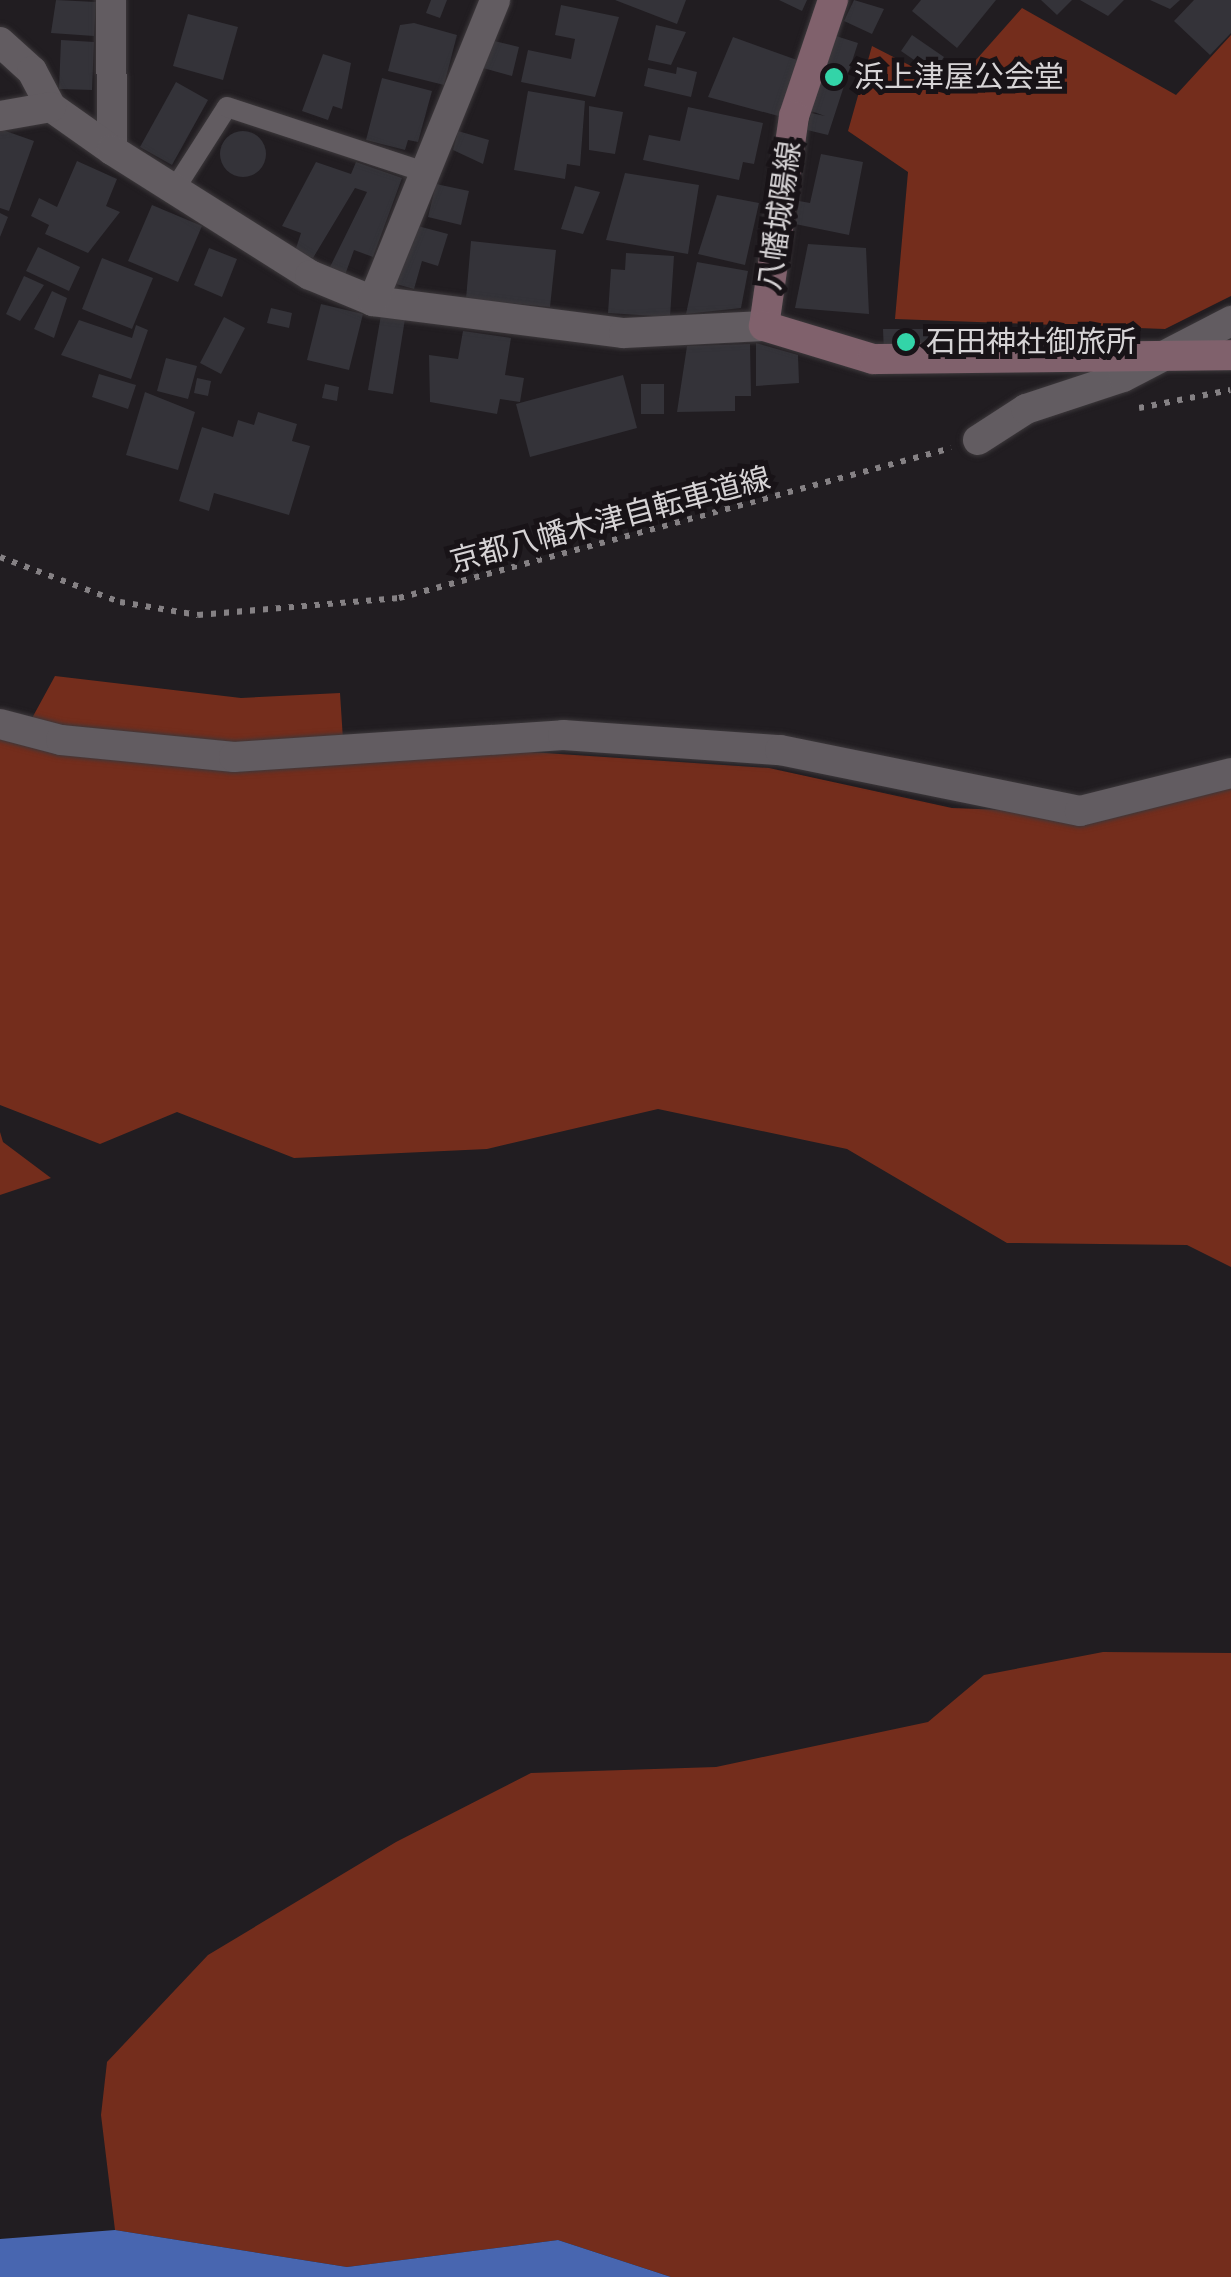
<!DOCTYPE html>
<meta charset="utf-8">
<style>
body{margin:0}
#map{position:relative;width:1231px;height:2277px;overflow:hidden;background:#211d21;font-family:"Zilla Slab","Noto Sans JP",serif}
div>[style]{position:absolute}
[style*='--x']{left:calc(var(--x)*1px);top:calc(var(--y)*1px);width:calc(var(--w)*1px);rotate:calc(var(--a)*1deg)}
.green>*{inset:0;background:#742d1c}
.water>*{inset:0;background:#4866b0}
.building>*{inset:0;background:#343339}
.round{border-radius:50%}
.path>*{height:6px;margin-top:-3px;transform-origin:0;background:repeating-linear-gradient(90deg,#858184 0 5px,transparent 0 13px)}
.roads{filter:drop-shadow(0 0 2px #3c383b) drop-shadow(0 0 2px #3c383b)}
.lane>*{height:20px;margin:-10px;padding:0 10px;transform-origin:10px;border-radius:10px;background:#625c61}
.street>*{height:30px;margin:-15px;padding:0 15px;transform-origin:15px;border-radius:15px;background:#625c61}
.secondary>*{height:30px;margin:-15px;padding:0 15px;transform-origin:15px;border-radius:15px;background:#80616c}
.dots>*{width:28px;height:28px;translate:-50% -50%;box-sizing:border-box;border:5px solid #181317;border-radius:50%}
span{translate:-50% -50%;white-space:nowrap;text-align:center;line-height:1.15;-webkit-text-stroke:10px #181317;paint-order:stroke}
.poi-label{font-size:30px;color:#d6d3d5}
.left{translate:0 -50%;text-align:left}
.street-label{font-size:30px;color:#d6d3d5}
</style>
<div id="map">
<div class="green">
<i style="clip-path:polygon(1022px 8px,1176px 95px,1231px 35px,1231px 296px,1165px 329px,895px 319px,908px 172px,848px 131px,872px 46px,952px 87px)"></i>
<i style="clip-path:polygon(55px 676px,241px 698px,340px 693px,344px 755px,515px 751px,769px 768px,952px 808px,1111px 814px,1231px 788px,1231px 1267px,1187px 1245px,1007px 1243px,847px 1149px,658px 1109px,487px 1149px,294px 1158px,177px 1112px,100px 1144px,0 1105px,0 720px,31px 720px)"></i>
<i style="clip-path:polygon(0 1132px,3px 1142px,51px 1178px,0 1195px)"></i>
<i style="clip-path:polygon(1103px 1652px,1231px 1653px,1231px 2277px,671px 2277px,558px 2240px,347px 2267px,115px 2230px,101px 2115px,107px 2062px,208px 1955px,396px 1842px,531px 1773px,716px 1767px,928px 1722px,984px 1675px)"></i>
</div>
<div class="water">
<i style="clip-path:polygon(115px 2230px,347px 2267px,558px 2240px,671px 2277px,0 2277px,0 2239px)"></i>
</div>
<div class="building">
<i style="clip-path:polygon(56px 0,96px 2px,94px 36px,51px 33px)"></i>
<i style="clip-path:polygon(431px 0,447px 0,440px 18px,426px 13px)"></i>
<i style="clip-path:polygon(615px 0,686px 0,677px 24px)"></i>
<i style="clip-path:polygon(779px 0,807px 0,802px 11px)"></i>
<i style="clip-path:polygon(854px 0,884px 9px,872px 34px,844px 21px)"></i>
<i style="clip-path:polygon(921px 0,996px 0,957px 48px,912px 11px)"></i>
<i style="clip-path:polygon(1041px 0,1072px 0,1057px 15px)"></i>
<i style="clip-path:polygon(1080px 0,1124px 0,1108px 16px)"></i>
<i style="clip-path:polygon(1150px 0,1180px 0,1170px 9px)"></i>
<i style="clip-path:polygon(1194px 0,1231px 0,1231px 33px,1210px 55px,1174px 21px)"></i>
<i style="clip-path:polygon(561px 5px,619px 17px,595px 97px,521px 82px,528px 50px,571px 59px,575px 39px,555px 35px)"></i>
<i style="clip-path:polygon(188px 14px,238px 27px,223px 80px,173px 66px)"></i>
<i style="clip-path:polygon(414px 23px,457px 35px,444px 85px,388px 71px,400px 25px)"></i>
<i style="clip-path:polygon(656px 25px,686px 32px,671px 65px,648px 60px)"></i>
<i style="clip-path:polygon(912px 35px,944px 57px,933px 73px,901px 51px)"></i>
<i style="clip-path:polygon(836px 36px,858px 43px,828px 135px,807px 130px,811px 113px,825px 116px,811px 111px)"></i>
<i style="clip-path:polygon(733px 37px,797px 60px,782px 117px,708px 97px)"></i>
<i style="clip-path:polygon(61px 40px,94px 42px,92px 90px,59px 89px)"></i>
<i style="clip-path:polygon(490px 40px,519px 47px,512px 76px,483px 68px)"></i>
<i style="clip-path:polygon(323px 54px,351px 63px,342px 109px,333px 106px,328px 120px,302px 111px)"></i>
<i style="clip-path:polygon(677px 67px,697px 72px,691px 97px,644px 86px,648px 68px,676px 74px)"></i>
<i style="clip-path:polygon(382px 78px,432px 91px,418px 142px,408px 140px,405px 150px,366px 140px)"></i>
<i style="clip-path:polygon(176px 82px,208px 100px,172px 165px,140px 147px)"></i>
<i style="clip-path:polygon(528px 91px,585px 101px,580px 166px,567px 164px,565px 179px,514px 170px)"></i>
<i style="clip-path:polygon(589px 106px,623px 112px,615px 154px,589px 150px)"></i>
<i style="clip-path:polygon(688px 107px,763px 123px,754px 164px,743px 162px,739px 180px,643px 160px,649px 135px,680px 141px)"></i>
<i style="clip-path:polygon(0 129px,34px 141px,9px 211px,0 208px)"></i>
<i style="clip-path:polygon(458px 131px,489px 140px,483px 164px,453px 150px)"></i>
<i class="round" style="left:220px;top:131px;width:46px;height:46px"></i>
<i style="clip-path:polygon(821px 154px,863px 162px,849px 235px,795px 224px,799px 201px,810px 203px)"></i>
<i style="clip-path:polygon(77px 161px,117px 179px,106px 206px,120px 212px,88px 253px,45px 234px,49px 225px,31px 216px,39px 198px,57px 207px)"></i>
<i style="clip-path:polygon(316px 162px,351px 174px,356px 162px,402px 178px,373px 257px,354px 250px,345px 275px,329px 269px,367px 192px,355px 188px,313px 258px,295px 251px,301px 233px,282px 226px)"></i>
<i style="clip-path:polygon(625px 173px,699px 185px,688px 254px,606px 240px)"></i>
<i style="clip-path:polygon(436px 184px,469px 191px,461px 225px,428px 217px)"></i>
<i style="clip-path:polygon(575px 186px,600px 192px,583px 234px,561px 229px)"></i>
<i style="clip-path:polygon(717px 195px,759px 203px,745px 265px,698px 254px)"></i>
<i style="clip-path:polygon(152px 205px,202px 226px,178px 282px,128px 261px)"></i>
<i style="clip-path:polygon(0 213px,8px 217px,0 237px)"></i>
<i style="clip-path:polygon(414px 225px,448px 234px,438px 266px,422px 261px,414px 289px,396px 284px)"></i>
<i style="clip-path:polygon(471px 241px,556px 250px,550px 307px,466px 299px)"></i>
<i style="clip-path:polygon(808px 244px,866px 248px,869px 314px,795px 308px)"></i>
<i style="clip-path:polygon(38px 247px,80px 267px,69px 291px,26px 271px)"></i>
<i style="clip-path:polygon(209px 248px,237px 259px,222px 297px,194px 285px)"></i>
<i style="clip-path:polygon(626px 253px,674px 256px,670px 317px,608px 313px,611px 269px,625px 270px)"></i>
<i style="clip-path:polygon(102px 258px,153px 278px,132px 329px,82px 309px)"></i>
<i style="clip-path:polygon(697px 262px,748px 271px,741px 308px,686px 314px)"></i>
<i style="clip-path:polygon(24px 276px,44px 285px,20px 321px,6px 314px)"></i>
<i style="clip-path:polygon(52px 291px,67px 298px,54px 338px,34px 329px)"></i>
<i style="clip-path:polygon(321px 304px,363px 314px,349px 370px,307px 360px)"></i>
<i style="clip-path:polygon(271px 308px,292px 313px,289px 328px,267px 323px)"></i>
<i style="clip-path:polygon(381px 315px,405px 319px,393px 394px,368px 390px)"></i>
<i style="clip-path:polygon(224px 317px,245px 328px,221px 374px,200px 363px)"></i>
<i style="clip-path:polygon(79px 320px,132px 338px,136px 325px,148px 330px,131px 379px,61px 355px)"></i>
<i style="clip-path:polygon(883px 329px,929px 329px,929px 354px,884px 354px)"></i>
<i style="clip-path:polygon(463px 331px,511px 338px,505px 375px,524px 378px,520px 402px,500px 399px,497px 414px,430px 402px,429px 355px,458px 359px)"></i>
<i style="clip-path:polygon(756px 343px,798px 355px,799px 383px,756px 386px)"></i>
<i style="clip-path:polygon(750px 344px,751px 396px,735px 396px,735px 411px,677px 412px,687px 346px)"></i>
<i style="clip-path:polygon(166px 358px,197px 366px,188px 399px,157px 391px)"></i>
<i style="clip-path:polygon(99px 374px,136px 385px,128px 409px,92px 397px)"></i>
<i style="clip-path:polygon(623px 375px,637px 428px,530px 457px,516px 404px)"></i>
<i style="clip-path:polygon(197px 378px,211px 381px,208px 396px,194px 393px)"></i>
<i style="clip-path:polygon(325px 384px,339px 387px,337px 401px,322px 398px)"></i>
<i style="clip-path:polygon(641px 384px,664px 384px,664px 414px,641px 414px)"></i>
<i style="clip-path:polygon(145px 392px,195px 412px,178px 470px,126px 455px)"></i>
<i style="clip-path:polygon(258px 412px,297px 424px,292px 441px,310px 446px,289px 515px,214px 493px,209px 511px,179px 501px,202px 427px,233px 437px,238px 420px,254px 425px)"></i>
</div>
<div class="path">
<i style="--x:1139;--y:408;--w:93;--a:-11.2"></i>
<i style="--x:0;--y:557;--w:128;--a:20.6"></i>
<i style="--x:120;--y:602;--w:79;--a:9.5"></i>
<i style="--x:198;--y:615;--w:202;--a:-4.8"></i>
<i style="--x:399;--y:598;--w:572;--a:-15.2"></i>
</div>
<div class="roads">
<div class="lane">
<i style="--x:174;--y:190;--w:98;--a:-57.4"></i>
<i style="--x:227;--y:107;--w:208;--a:18.2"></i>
</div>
<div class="street">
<i style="--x:111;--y:0;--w:150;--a:89.6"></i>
<i style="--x:0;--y:42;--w:43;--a:42.2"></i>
<i style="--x:32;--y:71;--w:41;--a:62.2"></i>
<i style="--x:51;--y:107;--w:75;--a:35.2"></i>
<i style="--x:112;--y:150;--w:234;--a:32.3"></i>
<i style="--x:310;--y:275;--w:68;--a:22.4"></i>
<i style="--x:373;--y:301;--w:253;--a:7.3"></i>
<i style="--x:624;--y:333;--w:140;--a:-2.9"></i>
<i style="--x:0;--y:116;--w:52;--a:-10"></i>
<i style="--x:373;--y:301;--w:325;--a:-67.9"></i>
<i style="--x:978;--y:440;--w:57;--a:-32.9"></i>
<i style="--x:1026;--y:409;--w:102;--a:-18.3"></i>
<i style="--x:1123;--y:377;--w:122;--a:-27.4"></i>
<i style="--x:0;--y:724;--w:63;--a:14.7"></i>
<i style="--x:61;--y:740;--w:174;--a:5.6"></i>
<i style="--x:234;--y:757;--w:330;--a:-3.8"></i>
<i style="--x:563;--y:735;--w:218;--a:4"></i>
<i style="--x:780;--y:750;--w:306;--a:11.5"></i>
<i style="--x:1080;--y:811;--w:156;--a:-14.1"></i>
</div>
<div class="secondary">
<i style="--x:833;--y:0;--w:122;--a:108.6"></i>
<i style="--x:794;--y:116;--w:212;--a:98.1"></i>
<i style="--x:764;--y:326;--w:114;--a:16.8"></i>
<i style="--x:873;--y:359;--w:358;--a:-0.6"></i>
</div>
</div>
<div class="dots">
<i style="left:834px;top:77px;background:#33d4a8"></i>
<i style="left:906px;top:342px;background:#33d4a8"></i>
</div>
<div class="poi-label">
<span class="left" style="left:854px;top:77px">浜上津屋公会堂</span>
<span class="left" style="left:926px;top:342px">石田神社御旅所</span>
</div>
<div class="street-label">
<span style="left:780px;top:216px;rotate:-82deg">八幡城陽線</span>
<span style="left:610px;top:520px;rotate:-15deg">京都八幡木津自転車道線</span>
</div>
</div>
